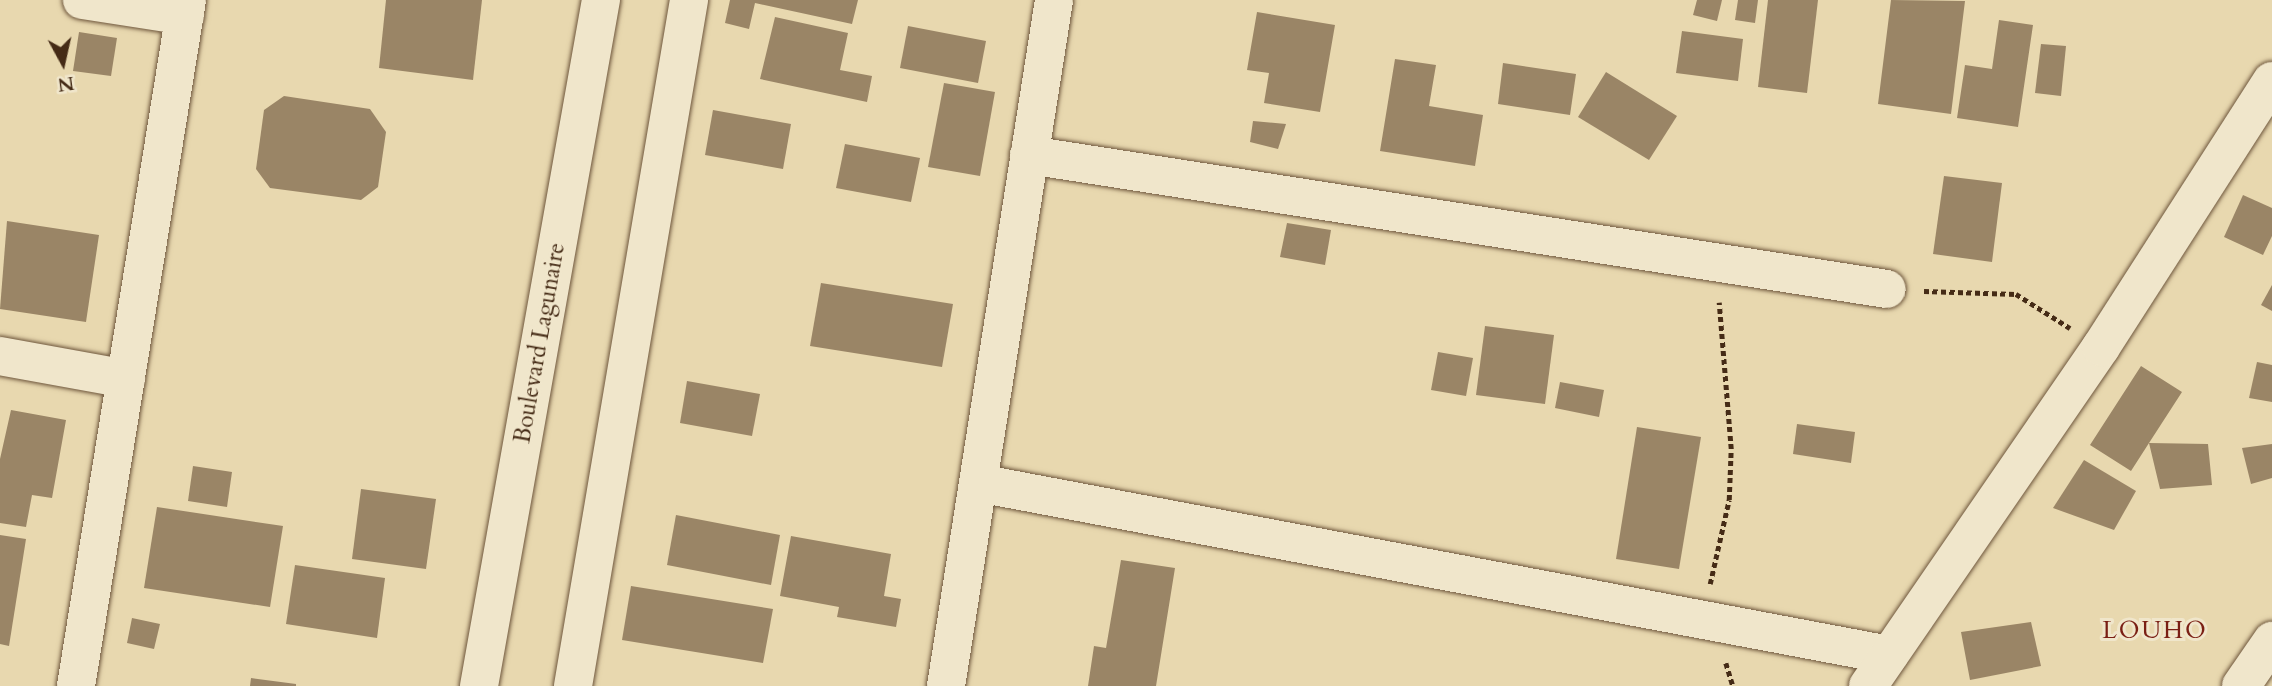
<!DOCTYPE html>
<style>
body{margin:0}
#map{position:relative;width:2272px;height:686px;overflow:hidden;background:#e8d8af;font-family:Cardo,serif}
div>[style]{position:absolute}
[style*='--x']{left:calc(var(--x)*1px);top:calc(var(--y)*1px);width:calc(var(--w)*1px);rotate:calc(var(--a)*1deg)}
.building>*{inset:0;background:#9a8566}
.path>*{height:4.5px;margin-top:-2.25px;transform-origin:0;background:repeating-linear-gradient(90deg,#452b16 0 5px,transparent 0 8.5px)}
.roads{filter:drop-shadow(0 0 2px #6e563c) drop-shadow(0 0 2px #6e563c)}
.minor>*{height:38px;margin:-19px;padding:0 19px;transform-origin:19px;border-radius:19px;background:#f0e6cb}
.tertiary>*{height:38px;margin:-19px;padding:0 19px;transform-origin:19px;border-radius:19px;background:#f0e6cb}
.secondary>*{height:38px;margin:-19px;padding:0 19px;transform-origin:19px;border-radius:19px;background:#f0e6cb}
span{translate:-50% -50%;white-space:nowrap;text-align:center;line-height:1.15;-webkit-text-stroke:6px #f0e6cb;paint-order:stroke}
.street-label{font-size:23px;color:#452b16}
.neighbourhood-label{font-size:24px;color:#7a1f14;letter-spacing:2px}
.north{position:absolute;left:28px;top:28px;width:70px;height:70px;-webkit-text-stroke:5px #f0e6cb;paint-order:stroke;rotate:172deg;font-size:19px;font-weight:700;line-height:28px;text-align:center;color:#452b16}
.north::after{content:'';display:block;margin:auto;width:24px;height:32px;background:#452b16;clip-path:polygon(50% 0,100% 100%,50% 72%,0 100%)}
</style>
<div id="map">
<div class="building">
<i style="clip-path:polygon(386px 0,482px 0,473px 80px,379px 68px)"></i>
<i style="clip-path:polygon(730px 0,858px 0,852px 24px,755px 3px,749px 29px,725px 23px)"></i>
<i style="clip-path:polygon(1697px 0,1722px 0,1717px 21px,1693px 15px)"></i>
<i style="clip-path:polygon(1738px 0,1758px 0,1755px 23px,1735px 20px)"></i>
<i style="clip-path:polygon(1768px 0,1818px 0,1807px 93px,1758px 87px)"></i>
<i style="clip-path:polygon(1891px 0,1965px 1px,1951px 114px,1878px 104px)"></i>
<i style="clip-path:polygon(1257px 12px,1335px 25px,1320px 112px,1264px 103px,1269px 73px,1247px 70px)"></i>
<i style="clip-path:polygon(775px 17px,848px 33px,840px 70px,872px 76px,867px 102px,760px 79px)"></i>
<i style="clip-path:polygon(1999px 20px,2033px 25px,2018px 127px,1957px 118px,1965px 65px,1992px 69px)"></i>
<i style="clip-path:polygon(908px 26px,986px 41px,978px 83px,900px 68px)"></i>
<i style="clip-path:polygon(1682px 31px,1743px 39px,1738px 81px,1676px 73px)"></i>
<i style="clip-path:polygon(79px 32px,117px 38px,111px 76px,73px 71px)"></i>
<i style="clip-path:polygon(2041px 44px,2066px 46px,2061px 96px,2035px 93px)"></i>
<i style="clip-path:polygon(1395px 59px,1436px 65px,1429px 106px,1483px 115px,1475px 166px,1380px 151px)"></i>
<i style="clip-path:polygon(1503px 63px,1576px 74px,1570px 115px,1498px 104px)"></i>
<i style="clip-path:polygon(1606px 72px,1677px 116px,1649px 160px,1578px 117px)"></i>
<i style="clip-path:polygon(944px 83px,995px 92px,980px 176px,928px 167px)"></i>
<i style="clip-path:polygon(284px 96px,370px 109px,386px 132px,378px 187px,361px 200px,270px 188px,256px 169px,264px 110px)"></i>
<i style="clip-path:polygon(713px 110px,791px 124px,783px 169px,705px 155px)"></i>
<i style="clip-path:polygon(1253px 121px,1286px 124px,1278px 149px,1250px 142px)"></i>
<i style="clip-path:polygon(845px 144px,920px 158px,911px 202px,836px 188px)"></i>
<i style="clip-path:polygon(1944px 176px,2002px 183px,1992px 262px,1933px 254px)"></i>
<i style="clip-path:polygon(2243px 195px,2272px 208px,2272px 236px,2263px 255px,2224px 237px)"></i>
<i style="clip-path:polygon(7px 221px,99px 235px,86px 322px,0 309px)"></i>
<i style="clip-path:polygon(1287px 223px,1331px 230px,1325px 265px,1280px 257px)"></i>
<i style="clip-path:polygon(821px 283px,953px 304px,942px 367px,810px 346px)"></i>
<i style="clip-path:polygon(2272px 285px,2272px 311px,2261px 305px)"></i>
<i style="clip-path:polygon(1485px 326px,1554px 335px,1545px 404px,1476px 395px)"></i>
<i style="clip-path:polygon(1438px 352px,1473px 358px,1466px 396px,1431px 390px)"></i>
<i style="clip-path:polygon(2257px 362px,2272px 365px,2272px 402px,2249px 398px)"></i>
<i style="clip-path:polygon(2141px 366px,2182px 392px,2149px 443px,2208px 444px,2212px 485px,2160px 489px,2149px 443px,2131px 471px,2090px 445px)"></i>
<i style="clip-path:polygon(687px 381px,760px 394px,752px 436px,680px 423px)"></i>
<i style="clip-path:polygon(1560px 382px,1604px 390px,1599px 417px,1555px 408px)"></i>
<i style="clip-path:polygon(11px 410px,66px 420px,52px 498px,32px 495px,26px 527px,0 523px,0 459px)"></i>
<i style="clip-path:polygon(1797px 424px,1855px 432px,1851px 463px,1793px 454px)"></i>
<i style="clip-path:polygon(1637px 427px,1701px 437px,1679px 569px,1616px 559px)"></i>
<i style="clip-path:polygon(2272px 444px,2272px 478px,2251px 484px,2242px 448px)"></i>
<i style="clip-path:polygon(2084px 460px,2136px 491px,2114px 530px,2053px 508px)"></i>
<i style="clip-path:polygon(193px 466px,232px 472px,227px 507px,188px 501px)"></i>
<i style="clip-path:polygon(361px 489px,436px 499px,426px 569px,352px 559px)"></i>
<i style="clip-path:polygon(157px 507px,283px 526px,270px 607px,144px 588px)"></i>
<i style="clip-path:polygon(676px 515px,780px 535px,771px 585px,667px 565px)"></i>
<i style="clip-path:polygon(0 535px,26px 539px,9px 646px,0 644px)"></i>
<i style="clip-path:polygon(791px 536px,891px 554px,884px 596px,901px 599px,896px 627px,837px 617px,839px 607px,780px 596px)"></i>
<i style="clip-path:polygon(1121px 560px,1175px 568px,1156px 686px,1088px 686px,1094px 646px,1106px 648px)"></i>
<i style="clip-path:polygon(295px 565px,385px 578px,377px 638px,286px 624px)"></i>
<i style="clip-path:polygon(631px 586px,773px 609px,763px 663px,622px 640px)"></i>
<i style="clip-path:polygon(132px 618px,160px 624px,154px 649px,127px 643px)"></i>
<i style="clip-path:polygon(2031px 622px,2041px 666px,1970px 680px,1961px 632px)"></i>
<i style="clip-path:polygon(251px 678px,296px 684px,296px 686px,250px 686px)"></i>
</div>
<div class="path">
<i style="--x:1924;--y:291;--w:92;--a:1.9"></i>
<i style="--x:2016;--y:294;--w:64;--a:32.2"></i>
<i style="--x:1710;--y:584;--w:86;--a:-77.3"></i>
<i style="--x:1729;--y:500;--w:51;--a:-87.8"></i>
<i style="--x:1731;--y:449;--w:147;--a:-94.7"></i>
<i style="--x:1726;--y:663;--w:24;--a:73"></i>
</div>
<div class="roads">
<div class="minor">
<i style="--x:82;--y:0;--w:104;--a:8.8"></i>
<i style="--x:1029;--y:155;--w:868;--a:8.88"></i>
<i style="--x:0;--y:356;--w:128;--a:10.3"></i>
<i style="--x:978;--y:483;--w:927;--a:10.69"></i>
<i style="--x:76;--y:686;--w:695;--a:-80.81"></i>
<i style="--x:946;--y:686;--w:694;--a:-81.05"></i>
<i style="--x:2241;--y:686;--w:55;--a:-55.4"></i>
</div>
<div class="tertiary">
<i style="--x:1868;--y:686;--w:411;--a:-55.5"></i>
<i style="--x:2101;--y:347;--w:316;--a:-57.3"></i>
</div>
<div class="secondary">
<i style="--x:479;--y:686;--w:697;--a:-79.92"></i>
<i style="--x:573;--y:686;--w:696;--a:-80.4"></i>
</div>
</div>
<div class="street-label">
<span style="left:540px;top:343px;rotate:-80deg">Boulevard Lagunaire</span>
</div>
<div class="neighbourhood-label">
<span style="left:2155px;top:631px">LOUHO</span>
</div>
<div class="north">N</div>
</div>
